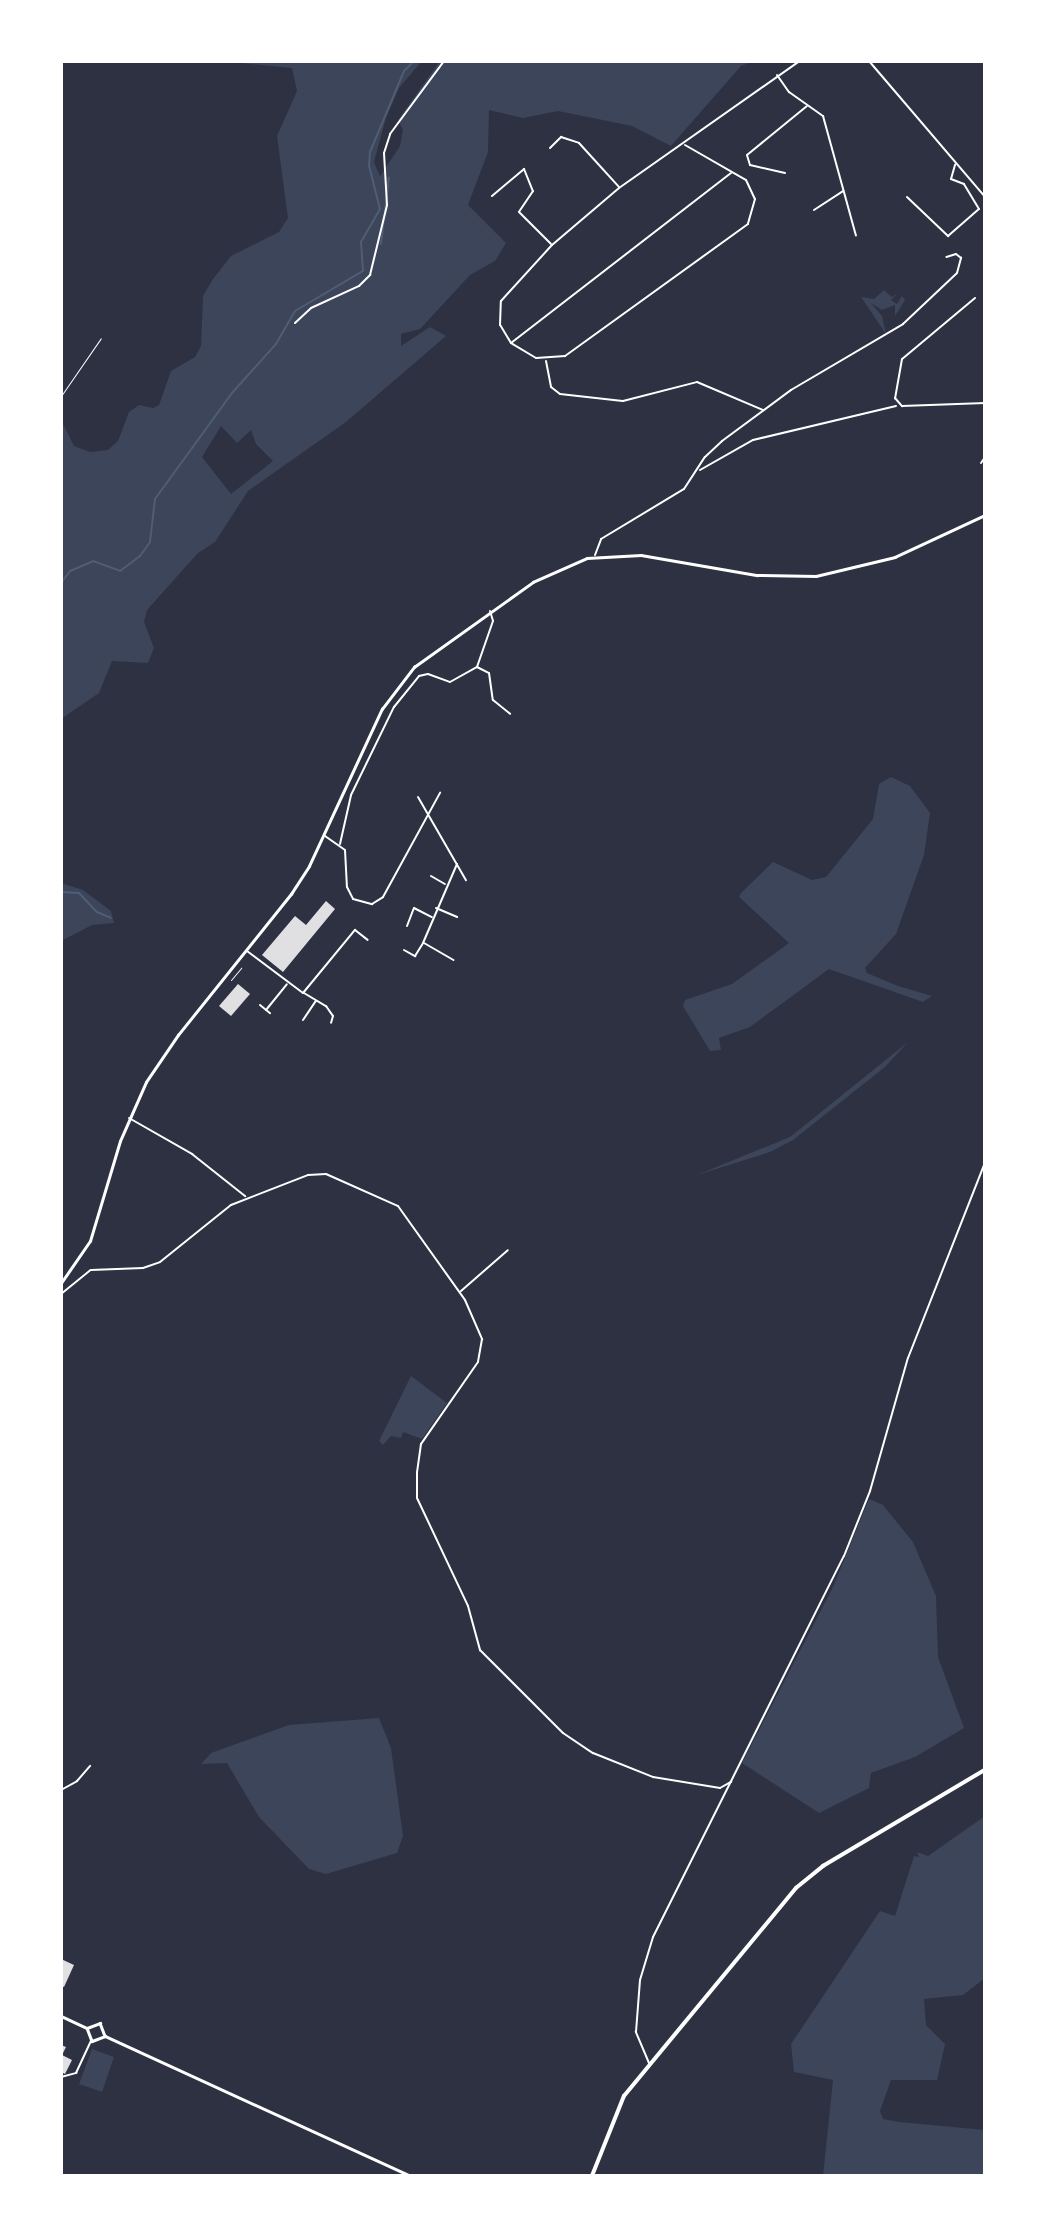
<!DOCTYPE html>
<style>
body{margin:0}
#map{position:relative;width:1046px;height:2237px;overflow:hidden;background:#2d3142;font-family:"Fira Sans Condensed",sans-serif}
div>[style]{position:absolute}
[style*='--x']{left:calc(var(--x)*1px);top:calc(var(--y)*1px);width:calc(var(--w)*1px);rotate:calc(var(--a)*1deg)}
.green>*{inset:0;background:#3c4559}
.stream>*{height:2px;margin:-1px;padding:0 1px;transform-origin:1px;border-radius:1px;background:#4f5d75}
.building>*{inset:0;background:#e0e0e3}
.path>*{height:1px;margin:-0.5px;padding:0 0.5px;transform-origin:0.5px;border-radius:0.5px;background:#fff}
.minor>*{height:2px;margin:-1px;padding:0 1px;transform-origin:1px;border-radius:1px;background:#fff}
.secondary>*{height:2.5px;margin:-1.25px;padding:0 1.25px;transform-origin:1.25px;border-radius:1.25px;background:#fff}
.primary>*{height:3.5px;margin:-1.75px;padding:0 1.75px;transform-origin:1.75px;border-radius:1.75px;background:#fff}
span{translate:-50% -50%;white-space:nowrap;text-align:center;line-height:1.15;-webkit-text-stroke:5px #fff;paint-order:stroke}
.frame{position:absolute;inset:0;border:63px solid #fff;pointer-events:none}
</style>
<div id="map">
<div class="green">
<i style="clip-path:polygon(evenodd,222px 61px,422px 61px,399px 88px,386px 118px,374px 162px,380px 176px,400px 146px,403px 130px,398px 120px,440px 61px,754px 61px,741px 66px,671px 146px,632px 126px,558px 111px,523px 118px,489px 110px,488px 152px,468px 205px,506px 243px,495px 261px,470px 275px,420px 329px,401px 334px,401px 346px,430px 327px,446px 336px,346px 422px,248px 491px,215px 542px,198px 553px,147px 610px,144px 622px,154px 648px,148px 663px,112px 661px,99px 693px,61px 719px,61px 420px,74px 446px,90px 452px,108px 450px,118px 441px,129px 412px,139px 405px,153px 408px,159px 405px,171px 371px,195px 357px,201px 346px,203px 296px,213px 279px,231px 256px,279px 232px,288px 218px,277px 136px,297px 91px,292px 68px,222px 61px,221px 426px,237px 443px,251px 430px,256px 444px,273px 461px,231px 494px,202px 457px,221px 426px)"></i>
<i style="clip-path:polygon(884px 290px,892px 297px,898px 293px,891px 300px,897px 304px,902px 296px,905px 300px,895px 316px,895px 305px,882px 310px,871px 303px,882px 316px,886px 334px,861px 297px,874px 299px)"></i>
<i style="clip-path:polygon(891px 777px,910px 786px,930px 813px,924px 855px,896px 934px,865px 968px,867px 973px,898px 986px,932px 996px,923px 1002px,829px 969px,750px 1027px,719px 1038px,721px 1050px,710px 1051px,683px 1006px,685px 1000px,732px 984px,789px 943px,739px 897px,741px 893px,773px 862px,812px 880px,826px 877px,873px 819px,879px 784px)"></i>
<i style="clip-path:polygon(61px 883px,83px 890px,111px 911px,114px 923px,92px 925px,61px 941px)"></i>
<i style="clip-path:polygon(908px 1042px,885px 1067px,793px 1140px,770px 1152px,697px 1175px,790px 1137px)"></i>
<i style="clip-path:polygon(411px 1376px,447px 1403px,422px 1439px,403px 1432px,401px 1438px,391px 1436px,383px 1445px,379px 1441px)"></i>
<i style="clip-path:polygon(869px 1499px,883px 1505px,913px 1542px,936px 1596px,938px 1657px,964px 1728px,915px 1757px,871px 1773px,869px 1788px,819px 1813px,742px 1763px,833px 1587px)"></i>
<i style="clip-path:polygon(379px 1718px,391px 1748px,403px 1836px,397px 1853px,326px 1874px,309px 1869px,259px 1817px,227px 1763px,201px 1764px,211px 1753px,289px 1725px)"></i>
<i style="clip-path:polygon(985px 1816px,985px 1978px,963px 1995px,924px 1999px,926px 2025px,945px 2044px,937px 2080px,891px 2080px,880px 2111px,883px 2119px,899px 2122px,985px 2130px,985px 2176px,823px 2176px,833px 2080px,794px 2072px,791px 2044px,880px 1911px,895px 1916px,914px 1856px,919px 1857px,917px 1852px,928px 1856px)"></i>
<i style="clip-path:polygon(92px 2049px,114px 2057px,102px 2092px,79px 2084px)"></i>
</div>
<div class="stream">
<i style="--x:381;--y:244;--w:67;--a:-83.2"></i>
<i style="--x:61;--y:583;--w:15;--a:-53"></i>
<i style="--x:70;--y:571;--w:25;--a:-23"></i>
<i style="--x:93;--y:561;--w:29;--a:20"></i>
<i style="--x:120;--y:571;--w:25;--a:-37"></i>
<i style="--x:140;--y:556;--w:17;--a:-54"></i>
<i style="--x:150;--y:542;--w:43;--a:-83.4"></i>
<i style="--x:155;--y:499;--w:131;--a:-54"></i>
<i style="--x:232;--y:393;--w:66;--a:-48.1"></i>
<i style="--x:276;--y:344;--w:38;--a:-60"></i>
<i style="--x:295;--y:311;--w:79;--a:-30.5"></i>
<i style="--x:363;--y:271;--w:29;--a:-94"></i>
<i style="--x:361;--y:242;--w:38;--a:-60"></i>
<i style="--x:380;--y:209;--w:44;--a:-104.3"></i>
<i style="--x:369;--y:166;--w:14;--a:-86"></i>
<i style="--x:370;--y:152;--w:88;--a:-67.2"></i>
<i style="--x:404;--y:71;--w:14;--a:-45"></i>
<i style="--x:61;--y:892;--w:18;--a:3"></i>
<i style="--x:79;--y:893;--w:26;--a:47"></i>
<i style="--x:97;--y:912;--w:15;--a:23"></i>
</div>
<div class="building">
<i style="clip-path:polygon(326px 901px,335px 909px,283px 972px,262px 955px,295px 916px,306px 925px)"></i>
<i style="clip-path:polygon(238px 984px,250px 994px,231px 1016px,219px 1006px)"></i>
<i style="clip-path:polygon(61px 1959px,74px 1965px,64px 1987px,61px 1986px)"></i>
<i style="clip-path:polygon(61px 2045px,66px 2047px,62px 2055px,72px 2060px,65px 2074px,61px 2072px)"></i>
</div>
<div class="path">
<i style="--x:61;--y:396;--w:70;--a:-55.4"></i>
<i style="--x:231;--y:980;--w:16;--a:-50"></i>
</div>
<div class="minor">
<i style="--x:869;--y:61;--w:179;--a:49.5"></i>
<i style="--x:777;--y:75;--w:21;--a:55"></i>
<i style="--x:789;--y:92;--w:42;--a:35.2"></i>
<i style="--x:823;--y:116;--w:124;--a:74.6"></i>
<i style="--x:685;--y:145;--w:70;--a:29.8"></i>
<i style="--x:746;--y:180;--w:21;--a:65"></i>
<i style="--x:755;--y:199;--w:26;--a:106"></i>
<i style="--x:748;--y:224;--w:226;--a:144.2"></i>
<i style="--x:565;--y:356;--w:29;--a:176"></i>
<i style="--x:536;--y:358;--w:29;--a:-149"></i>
<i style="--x:511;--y:343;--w:21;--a:-121"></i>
<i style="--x:500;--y:325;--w:24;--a:-88"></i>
<i style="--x:501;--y:301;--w:76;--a:-47.7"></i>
<i style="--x:552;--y:245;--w:88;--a:-40.4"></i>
<i style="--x:619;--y:188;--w:221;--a:-35.1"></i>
<i style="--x:550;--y:148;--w:16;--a:-45"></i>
<i style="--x:561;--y:137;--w:19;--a:18"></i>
<i style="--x:579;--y:143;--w:59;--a:47.7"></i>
<i style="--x:785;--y:173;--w:36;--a:-167"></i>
<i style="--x:750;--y:165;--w:10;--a:-107"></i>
<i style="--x:747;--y:155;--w:77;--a:-39.2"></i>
<i style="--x:492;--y:196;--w:42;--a:-40.2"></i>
<i style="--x:524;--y:169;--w:24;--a:68"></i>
<i style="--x:533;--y:191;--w:25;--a:124"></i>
<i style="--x:519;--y:212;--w:45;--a:45"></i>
<i style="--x:907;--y:197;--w:57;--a:43.6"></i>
<i style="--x:948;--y:236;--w:41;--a:-41.1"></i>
<i style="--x:979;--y:209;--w:29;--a:-121"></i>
<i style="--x:964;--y:184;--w:14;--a:-159"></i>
<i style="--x:951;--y:179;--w:15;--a:-74"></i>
<i style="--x:814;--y:210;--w:35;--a:-33"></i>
<i style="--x:975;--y:298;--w:95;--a:140.1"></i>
<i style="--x:902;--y:359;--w:40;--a:100"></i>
<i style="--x:895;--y:398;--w:11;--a:49"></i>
<i style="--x:902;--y:406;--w:83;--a:-2.1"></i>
<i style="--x:295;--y:323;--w:22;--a:-43"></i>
<i style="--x:311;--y:308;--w:53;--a:-24.6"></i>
<i style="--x:359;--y:286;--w:16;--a:-45"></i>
<i style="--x:370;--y:275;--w:72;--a:-76.3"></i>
<i style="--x:387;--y:205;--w:52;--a:-93.3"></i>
<i style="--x:384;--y:153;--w:20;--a:-72"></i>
<i style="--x:390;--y:134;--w:91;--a:-53.5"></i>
<i style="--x:511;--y:343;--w:278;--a:-37.7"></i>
<i style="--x:546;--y:361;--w:26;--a:79"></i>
<i style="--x:551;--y:387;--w:11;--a:38"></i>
<i style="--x:560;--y:394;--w:63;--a:6.3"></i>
<i style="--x:623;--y:401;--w:76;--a:-14.4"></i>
<i style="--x:697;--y:382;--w:72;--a:23"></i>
<i style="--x:981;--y:463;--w:7;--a:-56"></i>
<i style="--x:700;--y:470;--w:61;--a:-29.5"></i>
<i style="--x:753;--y:440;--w:147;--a:-13.4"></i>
<i style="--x:595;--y:555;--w:17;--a:-69"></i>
<i style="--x:601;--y:539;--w:97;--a:-31.1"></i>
<i style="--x:684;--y:489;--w:38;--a:-57"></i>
<i style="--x:705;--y:457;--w:23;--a:-43"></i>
<i style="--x:722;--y:441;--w:86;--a:-36.5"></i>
<i style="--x:791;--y:390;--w:130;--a:-30.5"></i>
<i style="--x:903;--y:324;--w:74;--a:-43.4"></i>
<i style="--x:957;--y:273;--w:16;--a:-75"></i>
<i style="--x:961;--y:258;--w:6;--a:-141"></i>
<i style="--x:956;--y:254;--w:10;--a:163"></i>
<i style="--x:490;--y:611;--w:10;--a:73"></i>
<i style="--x:493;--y:621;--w:49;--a:109.2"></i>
<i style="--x:477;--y:667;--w:13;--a:27"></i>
<i style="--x:489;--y:673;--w:27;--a:82"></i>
<i style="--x:493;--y:700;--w:22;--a:39"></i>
<i style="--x:418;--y:797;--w:96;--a:60"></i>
<i style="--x:325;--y:836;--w:24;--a:35"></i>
<i style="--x:345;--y:850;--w:37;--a:87"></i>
<i style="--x:347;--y:887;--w:13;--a:63"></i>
<i style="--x:353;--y:899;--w:20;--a:15"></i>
<i style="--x:372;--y:904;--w:13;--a:-32"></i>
<i style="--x:383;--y:897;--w:119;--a:-61.3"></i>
<i style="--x:340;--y:844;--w:50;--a:-77.3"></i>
<i style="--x:351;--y:795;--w:98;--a:-64"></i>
<i style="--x:394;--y:707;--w:40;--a:-51"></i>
<i style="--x:419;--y:676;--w:9;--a:-13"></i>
<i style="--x:428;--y:674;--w:23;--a:20"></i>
<i style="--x:450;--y:682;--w:31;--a:-29"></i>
<i style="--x:431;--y:876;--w:16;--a:30"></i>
<i style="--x:436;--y:908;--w:23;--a:23"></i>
<i style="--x:407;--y:926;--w:19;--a:-69"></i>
<i style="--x:414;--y:908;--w:20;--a:27"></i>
<i style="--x:424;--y:943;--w:34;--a:30"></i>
<i style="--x:404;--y:950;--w:13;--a:29"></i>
<i style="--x:415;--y:956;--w:15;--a:-58"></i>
<i style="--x:423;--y:943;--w:86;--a:-66.7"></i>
<i style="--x:247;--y:951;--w:70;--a:36.9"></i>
<i style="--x:303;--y:993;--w:82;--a:-50.5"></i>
<i style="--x:355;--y:930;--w:16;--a:38"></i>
<i style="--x:304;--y:993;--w:26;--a:31"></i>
<i style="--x:326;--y:1006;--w:12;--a:55"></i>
<i style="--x:333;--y:1016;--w:7;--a:106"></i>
<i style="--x:260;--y:1005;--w:13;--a:39"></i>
<i style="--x:266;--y:1010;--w:33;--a:-51"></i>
<i style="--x:303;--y:1020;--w:23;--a:-56"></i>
<i style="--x:129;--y:1118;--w:73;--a:29.7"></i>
<i style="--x:192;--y:1154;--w:68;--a:38.4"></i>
<i style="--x:461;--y:1291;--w:62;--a:-41.1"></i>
<i style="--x:61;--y:1294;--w:38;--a:-39"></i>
<i style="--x:91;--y:1270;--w:52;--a:-2.2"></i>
<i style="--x:143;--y:1268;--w:18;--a:-19"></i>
<i style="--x:160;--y:1262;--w:91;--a:-38.8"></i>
<i style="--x:231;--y:1205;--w:83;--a:-21.3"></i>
<i style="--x:308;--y:1175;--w:18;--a:-3"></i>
<i style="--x:326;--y:1174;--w:79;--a:24"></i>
<i style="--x:398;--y:1206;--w:115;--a:54.5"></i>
<i style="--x:465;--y:1300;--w:43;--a:66.4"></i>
<i style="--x:482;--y:1339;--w:23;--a:100"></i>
<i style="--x:478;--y:1362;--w:100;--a:124.8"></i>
<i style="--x:421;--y:1444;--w:28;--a:98"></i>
<i style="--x:417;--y:1472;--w:26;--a:90"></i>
<i style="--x:417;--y:1498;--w:119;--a:64.7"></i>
<i style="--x:468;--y:1606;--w:46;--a:74.7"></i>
<i style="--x:480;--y:1650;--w:117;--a:45"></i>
<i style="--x:563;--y:1733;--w:36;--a:34"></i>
<i style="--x:593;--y:1753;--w:65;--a:21.8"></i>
<i style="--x:653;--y:1777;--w:68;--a:9.3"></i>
<i style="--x:720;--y:1788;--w:13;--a:-29"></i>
<i style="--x:61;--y:1790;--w:18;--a:-29"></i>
<i style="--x:77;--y:1781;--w:20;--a:-49"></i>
<i style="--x:649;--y:2063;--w:34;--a:-113"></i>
<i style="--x:636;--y:2032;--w:52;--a:-85.6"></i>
<i style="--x:640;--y:1980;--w:45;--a:-73.2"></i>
<i style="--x:653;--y:1937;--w:426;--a:-63.4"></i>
<i style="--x:844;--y:1556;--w:70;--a:-68.2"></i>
<i style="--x:870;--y:1491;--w:138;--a:-74.1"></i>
<i style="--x:908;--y:1358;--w:210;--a:-68.5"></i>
<i style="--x:61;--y:2077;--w:16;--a:-15"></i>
<i style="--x:76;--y:2073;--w:35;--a:-65"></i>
</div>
<div class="secondary">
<i style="--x:61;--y:1283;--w:51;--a:-55.4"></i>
<i style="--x:90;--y:1241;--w:104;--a:-73.3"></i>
<i style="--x:120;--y:1141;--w:64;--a:-66.2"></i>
<i style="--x:146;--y:1082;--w:57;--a:-55.8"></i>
<i style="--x:178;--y:1035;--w:181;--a:-51.3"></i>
<i style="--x:291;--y:894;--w:33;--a:-57"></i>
<i style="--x:309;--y:866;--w:173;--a:-65.1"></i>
<i style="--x:382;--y:709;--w:53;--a:-52.7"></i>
<i style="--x:414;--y:667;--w:146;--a:-35.5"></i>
<i style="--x:533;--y:582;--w:59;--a:-24"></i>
<i style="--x:587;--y:558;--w:54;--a:-3.2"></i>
<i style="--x:641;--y:555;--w:118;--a:9.8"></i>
<i style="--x:757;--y:575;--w:59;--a:1"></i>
<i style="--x:816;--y:576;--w:81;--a:-13.5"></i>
<i style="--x:895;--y:557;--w:99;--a:-25"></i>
<i style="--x:61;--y:2016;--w:29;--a:25"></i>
<i style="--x:87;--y:2028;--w:14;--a:-21"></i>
<i style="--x:100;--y:2023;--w:14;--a:69"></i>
<i style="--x:87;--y:2028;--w:14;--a:69"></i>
<i style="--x:92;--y:2041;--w:14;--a:-21"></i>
<i style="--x:105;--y:2036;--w:337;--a:24.6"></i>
</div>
<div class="primary">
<i style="--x:592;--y:2176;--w:86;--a:-68.2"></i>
<i style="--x:624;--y:2096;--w:270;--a:-50.4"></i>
<i style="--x:796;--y:1888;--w:35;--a:-39"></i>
<i style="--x:823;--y:1866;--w:188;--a:-30.7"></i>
</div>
<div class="frame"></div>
</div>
